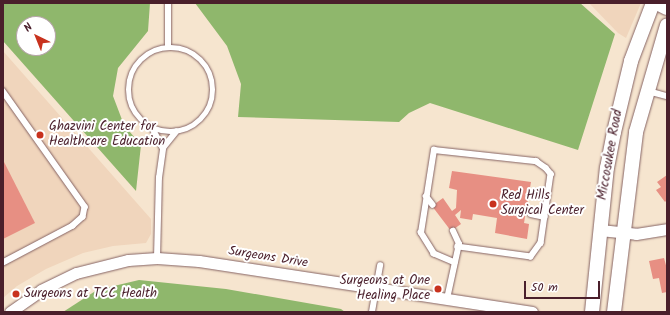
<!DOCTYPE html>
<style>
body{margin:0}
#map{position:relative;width:670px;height:315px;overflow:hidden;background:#f6e5cf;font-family:Kalam,sans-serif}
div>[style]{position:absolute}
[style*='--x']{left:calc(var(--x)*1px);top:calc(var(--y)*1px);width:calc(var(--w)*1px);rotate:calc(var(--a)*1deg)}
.built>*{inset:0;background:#f0d5bc}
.forest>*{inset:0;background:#8fb76c}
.building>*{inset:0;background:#e78f83}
.roads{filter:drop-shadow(0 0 1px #866464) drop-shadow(0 0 1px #866464)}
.service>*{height:5.5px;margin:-2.75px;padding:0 2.75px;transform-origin:2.75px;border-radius:2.75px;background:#fff}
.service>.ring{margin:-2.75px;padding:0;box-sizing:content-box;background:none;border:5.5px solid #fff;border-radius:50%}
.minor>*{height:11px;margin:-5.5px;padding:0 5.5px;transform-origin:5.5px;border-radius:5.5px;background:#fff}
.tertiary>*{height:14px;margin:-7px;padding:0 7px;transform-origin:7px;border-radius:7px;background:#fff}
.dots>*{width:11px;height:11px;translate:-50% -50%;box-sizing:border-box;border:2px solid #fff;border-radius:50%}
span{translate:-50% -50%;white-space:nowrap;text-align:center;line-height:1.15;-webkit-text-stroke:4px #fff;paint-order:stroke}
.poi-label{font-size:13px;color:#4a1f2b}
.left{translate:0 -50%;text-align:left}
.right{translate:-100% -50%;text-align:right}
.street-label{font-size:13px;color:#4a1f2b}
.frame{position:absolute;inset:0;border:4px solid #4a1f2b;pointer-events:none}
.north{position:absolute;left:16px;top:16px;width:40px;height:40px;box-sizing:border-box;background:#fff;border:1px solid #b7a5aa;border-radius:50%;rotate:317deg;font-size:11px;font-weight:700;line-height:16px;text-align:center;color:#4a1f2b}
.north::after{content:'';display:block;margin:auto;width:14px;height:18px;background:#c8321e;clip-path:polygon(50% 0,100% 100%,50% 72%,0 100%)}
.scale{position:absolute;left:524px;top:281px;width:76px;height:18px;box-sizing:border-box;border:2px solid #4a1f2b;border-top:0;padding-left:5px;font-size:12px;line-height:14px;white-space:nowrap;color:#4a1f2b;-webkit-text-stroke:3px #fff;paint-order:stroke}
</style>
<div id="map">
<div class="built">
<i style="clip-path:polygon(589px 3px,641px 3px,626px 38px,618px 33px)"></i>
<i style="clip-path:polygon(3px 51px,151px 219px,151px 234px,146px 243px,113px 246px,83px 253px,46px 269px,17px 286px,3px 298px)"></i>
</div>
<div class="forest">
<i style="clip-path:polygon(evenodd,3px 3px,150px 3px,148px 31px,118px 68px,113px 96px,124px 125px,141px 145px,136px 191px,3px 41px,3px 3px,24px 24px,48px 24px,48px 48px,24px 48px,24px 24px)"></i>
<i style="clip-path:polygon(195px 3px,580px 3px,615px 34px,578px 150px,430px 103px,409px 113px,399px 122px,238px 117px,241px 84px,227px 46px)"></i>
<i style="clip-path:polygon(139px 280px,226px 289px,341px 309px,345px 312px,63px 312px,97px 290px)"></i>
</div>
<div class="building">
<i style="clip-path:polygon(3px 160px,35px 223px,3px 239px)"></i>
<i style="clip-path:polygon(452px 171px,531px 182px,524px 223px,529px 224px,527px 239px,495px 233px,497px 218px,473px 214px,472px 220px,460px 218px,461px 210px,455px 215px,461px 224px,451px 231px,432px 206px,443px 198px,452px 211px,456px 208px,457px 190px,449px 188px)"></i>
<i style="clip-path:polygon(667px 175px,667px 200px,665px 202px,656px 190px,661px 187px,657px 182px)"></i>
<i style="clip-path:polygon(664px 258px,667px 269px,667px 292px,662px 293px,659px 278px,653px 279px,649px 261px)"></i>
</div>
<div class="roads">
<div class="service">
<i style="--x:168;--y:47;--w:44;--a:-90"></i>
<i class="ring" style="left:129px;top:48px;width:78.5px;height:78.5px"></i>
<i style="--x:3;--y:91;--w:142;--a:54.7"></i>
<i style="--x:85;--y:207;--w:10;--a:101"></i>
<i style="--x:83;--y:217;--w:13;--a:138"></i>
<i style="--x:73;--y:226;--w:79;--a:152.1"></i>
<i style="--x:648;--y:91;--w:20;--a:15"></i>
<i style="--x:153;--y:129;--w:21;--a:62"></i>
<i style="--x:426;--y:196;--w:11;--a:52"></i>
<i style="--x:531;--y:214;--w:14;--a:12"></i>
<i style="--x:157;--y:258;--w:80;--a:-88.6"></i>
<i style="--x:159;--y:178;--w:30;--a:-82"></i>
<i style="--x:163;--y:148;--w:21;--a:-51"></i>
<i style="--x:455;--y:263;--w:23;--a:-157"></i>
<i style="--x:434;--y:254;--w:25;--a:-122"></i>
<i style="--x:421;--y:233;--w:84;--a:-81.1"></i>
<i style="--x:434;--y:150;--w:103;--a:6.2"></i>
<i style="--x:536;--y:161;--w:12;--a:35"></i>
<i style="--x:546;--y:168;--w:8;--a:50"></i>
<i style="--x:551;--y:174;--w:70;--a:98.2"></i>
<i style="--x:541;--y:243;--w:17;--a:126"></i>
<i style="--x:531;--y:257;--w:74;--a:-172.2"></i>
<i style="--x:447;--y:299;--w:56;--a:-77.7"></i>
<i style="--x:459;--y:244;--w:14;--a:-115"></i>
<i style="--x:372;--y:312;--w:47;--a:-80.1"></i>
</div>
<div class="minor">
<i style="--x:600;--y:230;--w:36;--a:6"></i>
<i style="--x:636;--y:234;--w:31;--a:-9"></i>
<i style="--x:10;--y:312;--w:38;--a:-35"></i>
<i style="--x:41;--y:290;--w:39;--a:-26"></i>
<i style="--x:76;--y:273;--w:54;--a:-14"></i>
<i style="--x:128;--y:260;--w:29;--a:-4"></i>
<i style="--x:157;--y:258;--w:42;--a:4.1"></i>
<i style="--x:199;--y:261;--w:337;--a:8.7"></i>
</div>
<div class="tertiary">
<i style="--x:657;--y:3;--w:11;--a:27"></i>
<i style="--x:592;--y:312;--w:145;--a:-84.1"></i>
<i style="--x:607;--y:168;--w:37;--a:-79"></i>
<i style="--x:614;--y:132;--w:73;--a:-76.5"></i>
<i style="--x:631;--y:61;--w:62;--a:-69.2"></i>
<i style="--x:614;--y:312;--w:181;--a:-83"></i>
<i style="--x:636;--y:132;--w:111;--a:-73.8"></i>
</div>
</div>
<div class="dots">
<i style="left:40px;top:135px;background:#c8321e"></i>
<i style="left:493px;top:204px;background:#c8321e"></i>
<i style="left:438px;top:289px;background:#c8321e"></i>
<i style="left:16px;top:294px;background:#c8321e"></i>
</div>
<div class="poi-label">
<span class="left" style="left:49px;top:135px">Ghazvini Center for<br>Healthcare Education</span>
<span class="left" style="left:501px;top:204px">Red Hills<br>Surgical Center</span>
<span class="right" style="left:430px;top:289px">Surgeons at One<br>Healing Place</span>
<span class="left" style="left:24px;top:294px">Surgeons at TCC Health</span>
</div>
<div class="street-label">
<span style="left:611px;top:155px;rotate:-80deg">Miccosukee Road</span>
<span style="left:268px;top:258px;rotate:9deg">Surgeons Drive</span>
</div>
<div class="frame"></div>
<div class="north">N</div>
<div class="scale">50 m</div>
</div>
